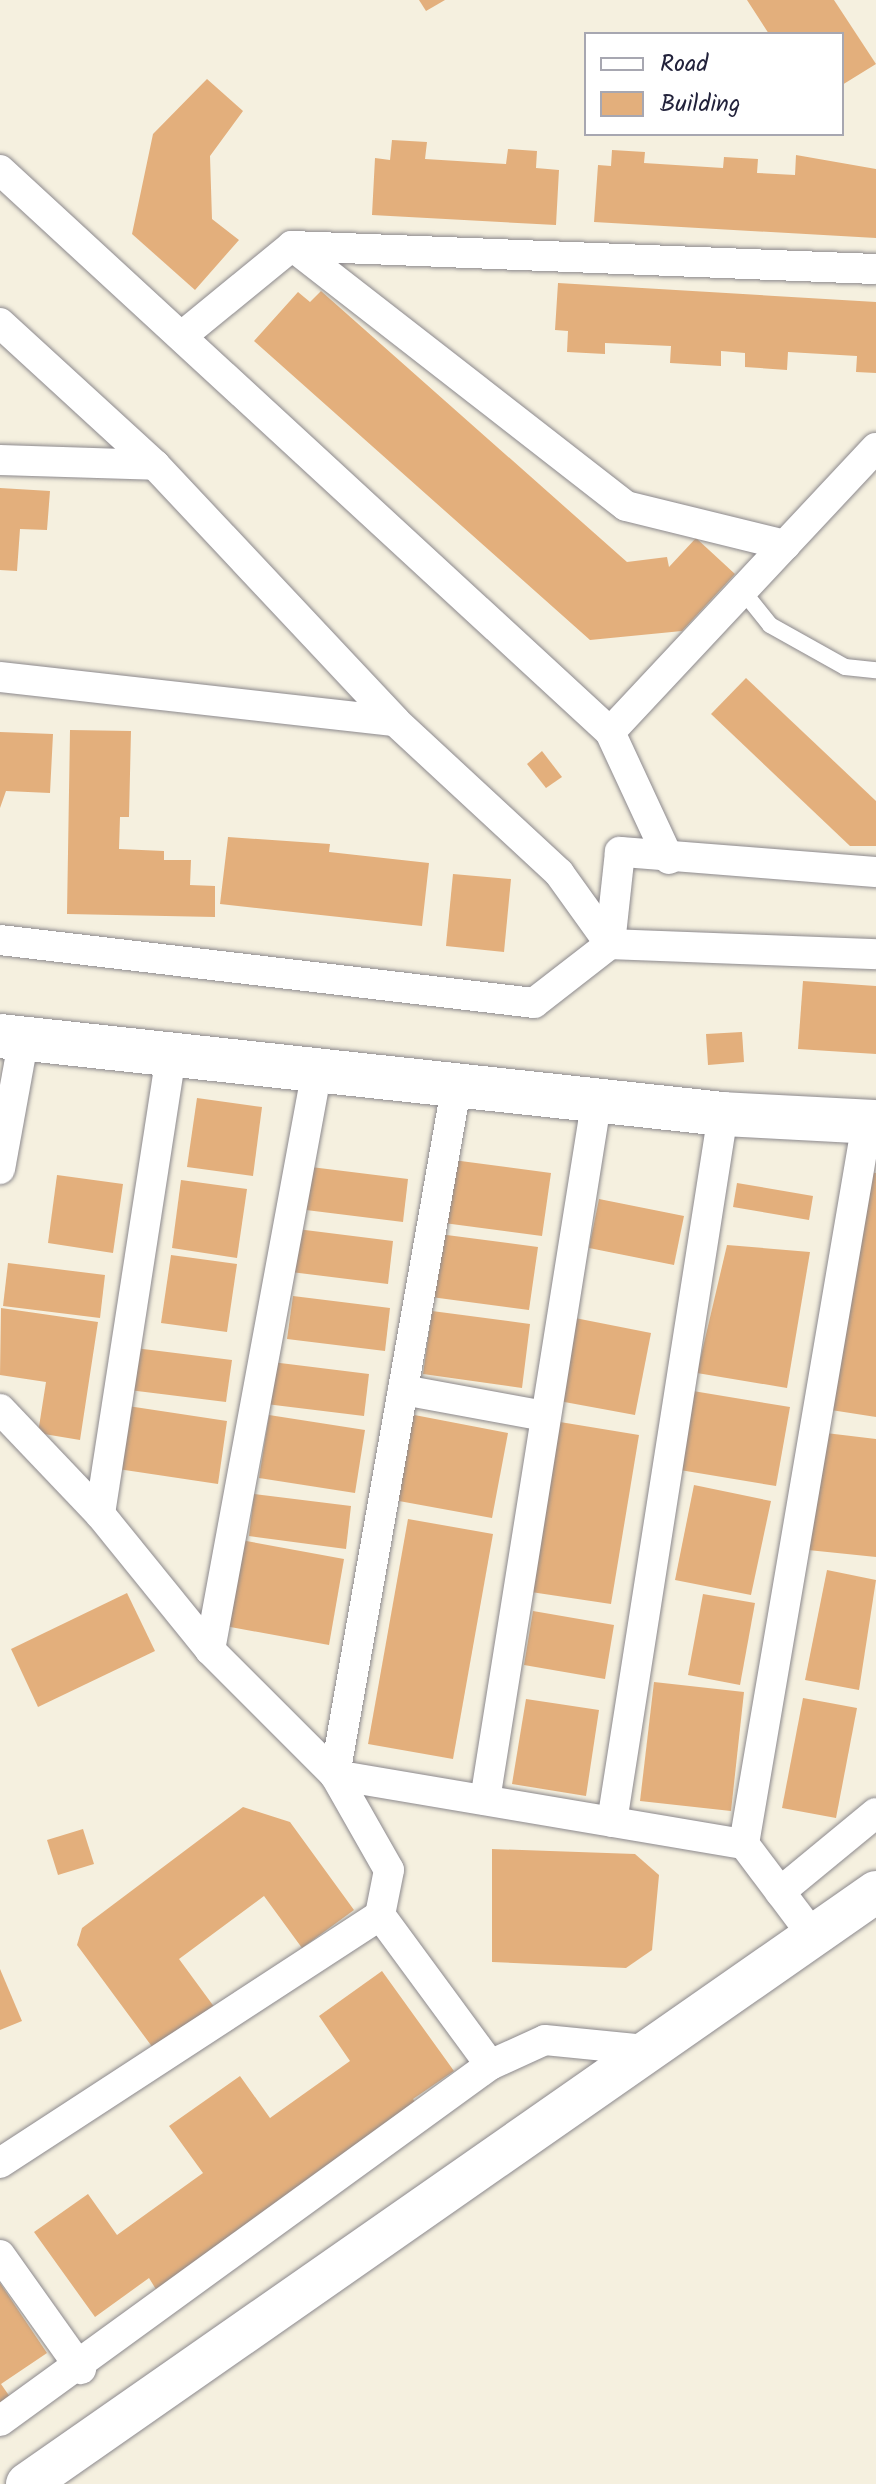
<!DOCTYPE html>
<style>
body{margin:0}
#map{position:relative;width:876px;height:2484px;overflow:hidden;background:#f5f0df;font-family:Kalam,sans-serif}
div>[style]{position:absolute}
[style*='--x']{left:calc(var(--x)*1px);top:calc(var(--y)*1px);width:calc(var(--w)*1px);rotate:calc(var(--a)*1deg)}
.building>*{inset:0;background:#e3af7c}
.roads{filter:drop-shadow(0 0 2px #8c898d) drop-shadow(0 0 2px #8c898d)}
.lane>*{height:16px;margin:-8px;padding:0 8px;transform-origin:8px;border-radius:8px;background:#fff}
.street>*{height:30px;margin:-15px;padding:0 15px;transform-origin:15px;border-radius:15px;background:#fff}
.secondary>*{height:42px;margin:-21px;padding:0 21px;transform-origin:21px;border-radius:21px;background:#fff}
.primary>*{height:44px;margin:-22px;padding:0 22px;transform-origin:22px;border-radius:22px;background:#fff}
span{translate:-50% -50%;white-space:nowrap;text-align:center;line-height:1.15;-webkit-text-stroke:6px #fff;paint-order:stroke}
.legend{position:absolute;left:584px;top:32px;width:260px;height:104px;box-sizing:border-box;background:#fff;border:2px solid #a7a7b1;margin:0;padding:10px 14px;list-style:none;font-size:24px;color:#22223b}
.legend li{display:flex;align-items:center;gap:16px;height:40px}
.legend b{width:40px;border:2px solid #a7a7b1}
</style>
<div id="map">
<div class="building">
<i style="clip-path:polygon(419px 0,445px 0,426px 11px)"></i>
<i style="clip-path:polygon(747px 0,834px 0,876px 64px,842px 85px,842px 34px,769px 34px)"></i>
<i style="clip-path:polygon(207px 79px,243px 111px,210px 156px,212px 219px,239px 240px,195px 290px,132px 234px,153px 134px)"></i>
<i style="clip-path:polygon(392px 140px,427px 142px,425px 159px,506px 164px,508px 149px,537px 151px,536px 168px,559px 170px,556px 225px,372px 215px,375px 158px,390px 160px)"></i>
<i style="clip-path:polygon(612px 150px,645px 152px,644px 163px,723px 168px,724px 157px,758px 159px,757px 173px,795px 175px,796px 155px,876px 169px,876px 238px,594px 222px,598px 165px,611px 166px)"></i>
<i style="clip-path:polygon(558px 283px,876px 302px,876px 373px,856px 372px,857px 356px,788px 352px,787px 370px,745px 367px,745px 353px,721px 351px,721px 366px,670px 363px,671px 346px,605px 343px,605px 354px,567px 352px,568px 331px,555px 330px)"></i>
<i style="clip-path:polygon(321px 291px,627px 562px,667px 557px,669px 567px,696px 538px,735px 574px,682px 631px,590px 640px,254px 341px,298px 292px,310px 302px)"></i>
<i style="clip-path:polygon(0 488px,50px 491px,47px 530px,20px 529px,17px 571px,0 570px)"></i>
<i style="clip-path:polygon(746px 678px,876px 801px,876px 846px,850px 846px,711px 714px)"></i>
<i style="clip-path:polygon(70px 730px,131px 731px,129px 817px,120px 817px,119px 849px,164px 851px,164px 860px,191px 860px,190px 885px,215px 886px,215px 917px,67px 914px)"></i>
<i style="clip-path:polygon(0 732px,53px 734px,50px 793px,6px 791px,0 808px)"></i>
<i style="clip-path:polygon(542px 751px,562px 777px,546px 788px,527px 764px)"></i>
<i style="clip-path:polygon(228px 837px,330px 844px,329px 852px,429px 863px,422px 926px,220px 904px)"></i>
<i style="clip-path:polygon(453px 874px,511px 879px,504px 952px,446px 946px)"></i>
<i style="clip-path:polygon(803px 981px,876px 986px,876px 1054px,798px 1049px)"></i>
<i style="clip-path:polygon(742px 1032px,744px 1062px,708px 1065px,706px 1034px)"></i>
<i style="clip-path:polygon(197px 1098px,262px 1107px,253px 1176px,187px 1167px)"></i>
<i style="clip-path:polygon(453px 1160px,551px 1173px,542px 1236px,444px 1223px)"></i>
<i style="clip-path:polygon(311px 1167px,408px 1179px,403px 1222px,306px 1210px)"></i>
<i style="clip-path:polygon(868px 1172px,876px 1173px,876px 1417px,831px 1410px)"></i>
<i style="clip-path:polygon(57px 1175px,123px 1184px,113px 1253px,48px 1243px)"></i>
<i style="clip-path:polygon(181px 1180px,247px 1189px,237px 1258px,172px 1248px)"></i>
<i style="clip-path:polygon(737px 1183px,813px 1196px,809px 1220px,733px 1207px)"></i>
<i style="clip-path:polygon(599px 1199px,684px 1216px,674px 1265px,589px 1248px)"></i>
<i style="clip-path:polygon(297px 1229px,393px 1241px,388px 1284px,291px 1272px)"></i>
<i style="clip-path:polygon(439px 1234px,538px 1247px,529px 1310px,431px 1297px)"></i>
<i style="clip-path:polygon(727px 1245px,810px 1252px,787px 1388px,697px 1373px)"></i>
<i style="clip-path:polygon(171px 1255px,237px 1264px,227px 1332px,161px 1323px)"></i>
<i style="clip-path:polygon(8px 1263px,105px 1275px,100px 1318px,3px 1306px)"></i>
<i style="clip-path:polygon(293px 1296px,390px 1308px,385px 1351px,287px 1339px)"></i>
<i style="clip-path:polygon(1px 1308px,98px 1322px,80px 1440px,38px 1433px,46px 1382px,0 1375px)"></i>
<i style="clip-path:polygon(432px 1311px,530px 1324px,522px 1388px,423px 1374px)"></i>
<i style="clip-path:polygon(575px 1318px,651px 1333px,635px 1415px,559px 1401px)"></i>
<i style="clip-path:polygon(135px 1348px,232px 1360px,226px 1402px,129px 1390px)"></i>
<i style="clip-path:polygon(272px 1362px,369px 1374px,364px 1416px,266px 1404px)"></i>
<i style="clip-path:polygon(693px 1391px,790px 1407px,776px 1486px,680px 1470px)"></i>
<i style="clip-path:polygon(128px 1406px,227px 1421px,218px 1484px,118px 1469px)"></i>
<i style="clip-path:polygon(404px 1413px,508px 1433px,492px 1518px,388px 1499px)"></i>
<i style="clip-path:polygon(269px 1415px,365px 1430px,355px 1493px,259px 1478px)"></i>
<i style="clip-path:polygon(560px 1422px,639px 1435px,611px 1604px,531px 1592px)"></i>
<i style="clip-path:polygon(826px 1433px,876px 1439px,876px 1557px,808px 1550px)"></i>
<i style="clip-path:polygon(694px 1485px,771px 1501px,751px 1595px,675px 1580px)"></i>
<i style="clip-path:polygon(254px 1494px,351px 1506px,346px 1549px,249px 1536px)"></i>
<i style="clip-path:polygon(408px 1519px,493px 1534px,453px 1759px,368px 1744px)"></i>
<i style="clip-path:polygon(241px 1540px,344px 1559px,329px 1645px,225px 1626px)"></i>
<i style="clip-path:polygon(827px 1570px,876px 1580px,859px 1690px,805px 1680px)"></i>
<i style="clip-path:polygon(127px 1593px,155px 1651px,38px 1707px,11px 1649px)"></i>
<i style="clip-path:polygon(703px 1594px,755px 1603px,740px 1685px,688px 1675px)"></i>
<i style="clip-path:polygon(533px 1611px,614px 1625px,605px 1679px,524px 1665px)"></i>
<i style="clip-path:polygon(654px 1682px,744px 1692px,731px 1811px,640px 1801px)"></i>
<i style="clip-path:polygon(803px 1698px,857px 1708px,836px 1818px,782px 1808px)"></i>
<i style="clip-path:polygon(526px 1699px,599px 1710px,586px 1796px,512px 1784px)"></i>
<i style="clip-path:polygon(243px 1807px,290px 1822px,354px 1910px,302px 1948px,264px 1896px,179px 1959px,215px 2008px,156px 2052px,77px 1945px,82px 1928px)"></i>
<i style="clip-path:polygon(83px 1829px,94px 1864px,58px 1875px,47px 1840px)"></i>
<i style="clip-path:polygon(492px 1849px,635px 1854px,659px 1875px,652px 1950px,626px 1968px,492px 1962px)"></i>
<i style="clip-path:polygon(0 1969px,22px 2021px,0 2030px)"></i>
<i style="clip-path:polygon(382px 1971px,454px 2071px,413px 2099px,418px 2106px,157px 2291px,149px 2278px,95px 2317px,34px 2232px,88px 2194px,117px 2235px,203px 2173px,169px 2126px,240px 2076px,270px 2118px,350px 2061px,319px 2016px)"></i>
<i style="clip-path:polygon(0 2283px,47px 2353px,1px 2384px,10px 2397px,0 2403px)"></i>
</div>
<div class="roads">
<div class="lane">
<i style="--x:742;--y:590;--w:45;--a:51.3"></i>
<i style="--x:770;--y:625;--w:86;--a:29.2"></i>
<i style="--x:845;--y:667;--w:31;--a:6"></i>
</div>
<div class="street">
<i style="--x:0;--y:170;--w:829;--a:42.65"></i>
<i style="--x:610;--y:732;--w:140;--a:65.1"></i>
<i style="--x:292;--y:246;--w:423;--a:37.9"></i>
<i style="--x:626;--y:506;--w:164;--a:13.8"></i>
<i style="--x:0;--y:323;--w:210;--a:42.5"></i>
<i style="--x:155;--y:465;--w:351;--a:46.8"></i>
<i style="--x:395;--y:721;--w:224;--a:42.8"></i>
<i style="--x:559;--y:873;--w:87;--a:54.3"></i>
<i style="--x:610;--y:944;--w:96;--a:142.2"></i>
<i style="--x:534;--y:1003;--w:538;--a:-173.27"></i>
<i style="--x:182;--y:336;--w:142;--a:-39.3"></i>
<i style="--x:292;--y:246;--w:584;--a:2.26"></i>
<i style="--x:0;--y:460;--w:155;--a:1.8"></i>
<i style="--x:0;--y:677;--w:397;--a:6.4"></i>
<i style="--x:610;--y:732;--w:389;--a:-46.9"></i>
<i style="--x:876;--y:872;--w:257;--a:-175.5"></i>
<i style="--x:620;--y:852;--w:93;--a:96.2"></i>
<i style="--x:610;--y:944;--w:266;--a:2.2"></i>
<i style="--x:457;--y:1083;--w:703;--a:100"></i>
<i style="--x:335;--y:1775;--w:415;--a:9.6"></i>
<i style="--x:744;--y:1844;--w:116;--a:53"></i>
<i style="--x:0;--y:1169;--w:134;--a:-79.7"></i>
<i style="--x:403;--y:1390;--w:144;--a:10.4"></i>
<i style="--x:0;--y:1409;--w:145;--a:46.4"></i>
<i style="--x:100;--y:1514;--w:175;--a:51"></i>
<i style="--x:210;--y:1650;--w:177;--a:45"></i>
<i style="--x:335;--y:1775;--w:109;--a:60.4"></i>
<i style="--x:389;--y:1870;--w:46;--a:101.3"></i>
<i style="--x:380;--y:1915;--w:186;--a:53.7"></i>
<i style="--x:100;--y:1514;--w:463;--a:-81.2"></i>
<i style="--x:210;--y:1650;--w:590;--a:-79.55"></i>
<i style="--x:485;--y:1800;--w:711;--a:-80.94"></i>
<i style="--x:612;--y:1822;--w:717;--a:-81.09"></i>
<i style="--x:744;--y:1844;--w:732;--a:-80.33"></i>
<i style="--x:780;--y:1892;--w:124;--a:-39.5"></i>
<i style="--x:0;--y:2163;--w:454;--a:-33.1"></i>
<i style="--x:0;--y:2255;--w:140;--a:54.6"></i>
<i style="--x:0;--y:2421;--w:606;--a:-36"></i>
<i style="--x:490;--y:2065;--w:60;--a:-24.4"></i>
<i style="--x:545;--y:2040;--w:111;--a:5.7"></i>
</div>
<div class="secondary">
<i style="--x:27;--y:2484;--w:1035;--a:-34.89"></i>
</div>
<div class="primary">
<i style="--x:0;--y:1036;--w:727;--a:6.16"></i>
<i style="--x:723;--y:1114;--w:153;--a:3"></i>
</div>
</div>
<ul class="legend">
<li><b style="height:10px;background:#fff"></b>Road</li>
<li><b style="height:22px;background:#e3af7c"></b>Building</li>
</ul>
</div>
